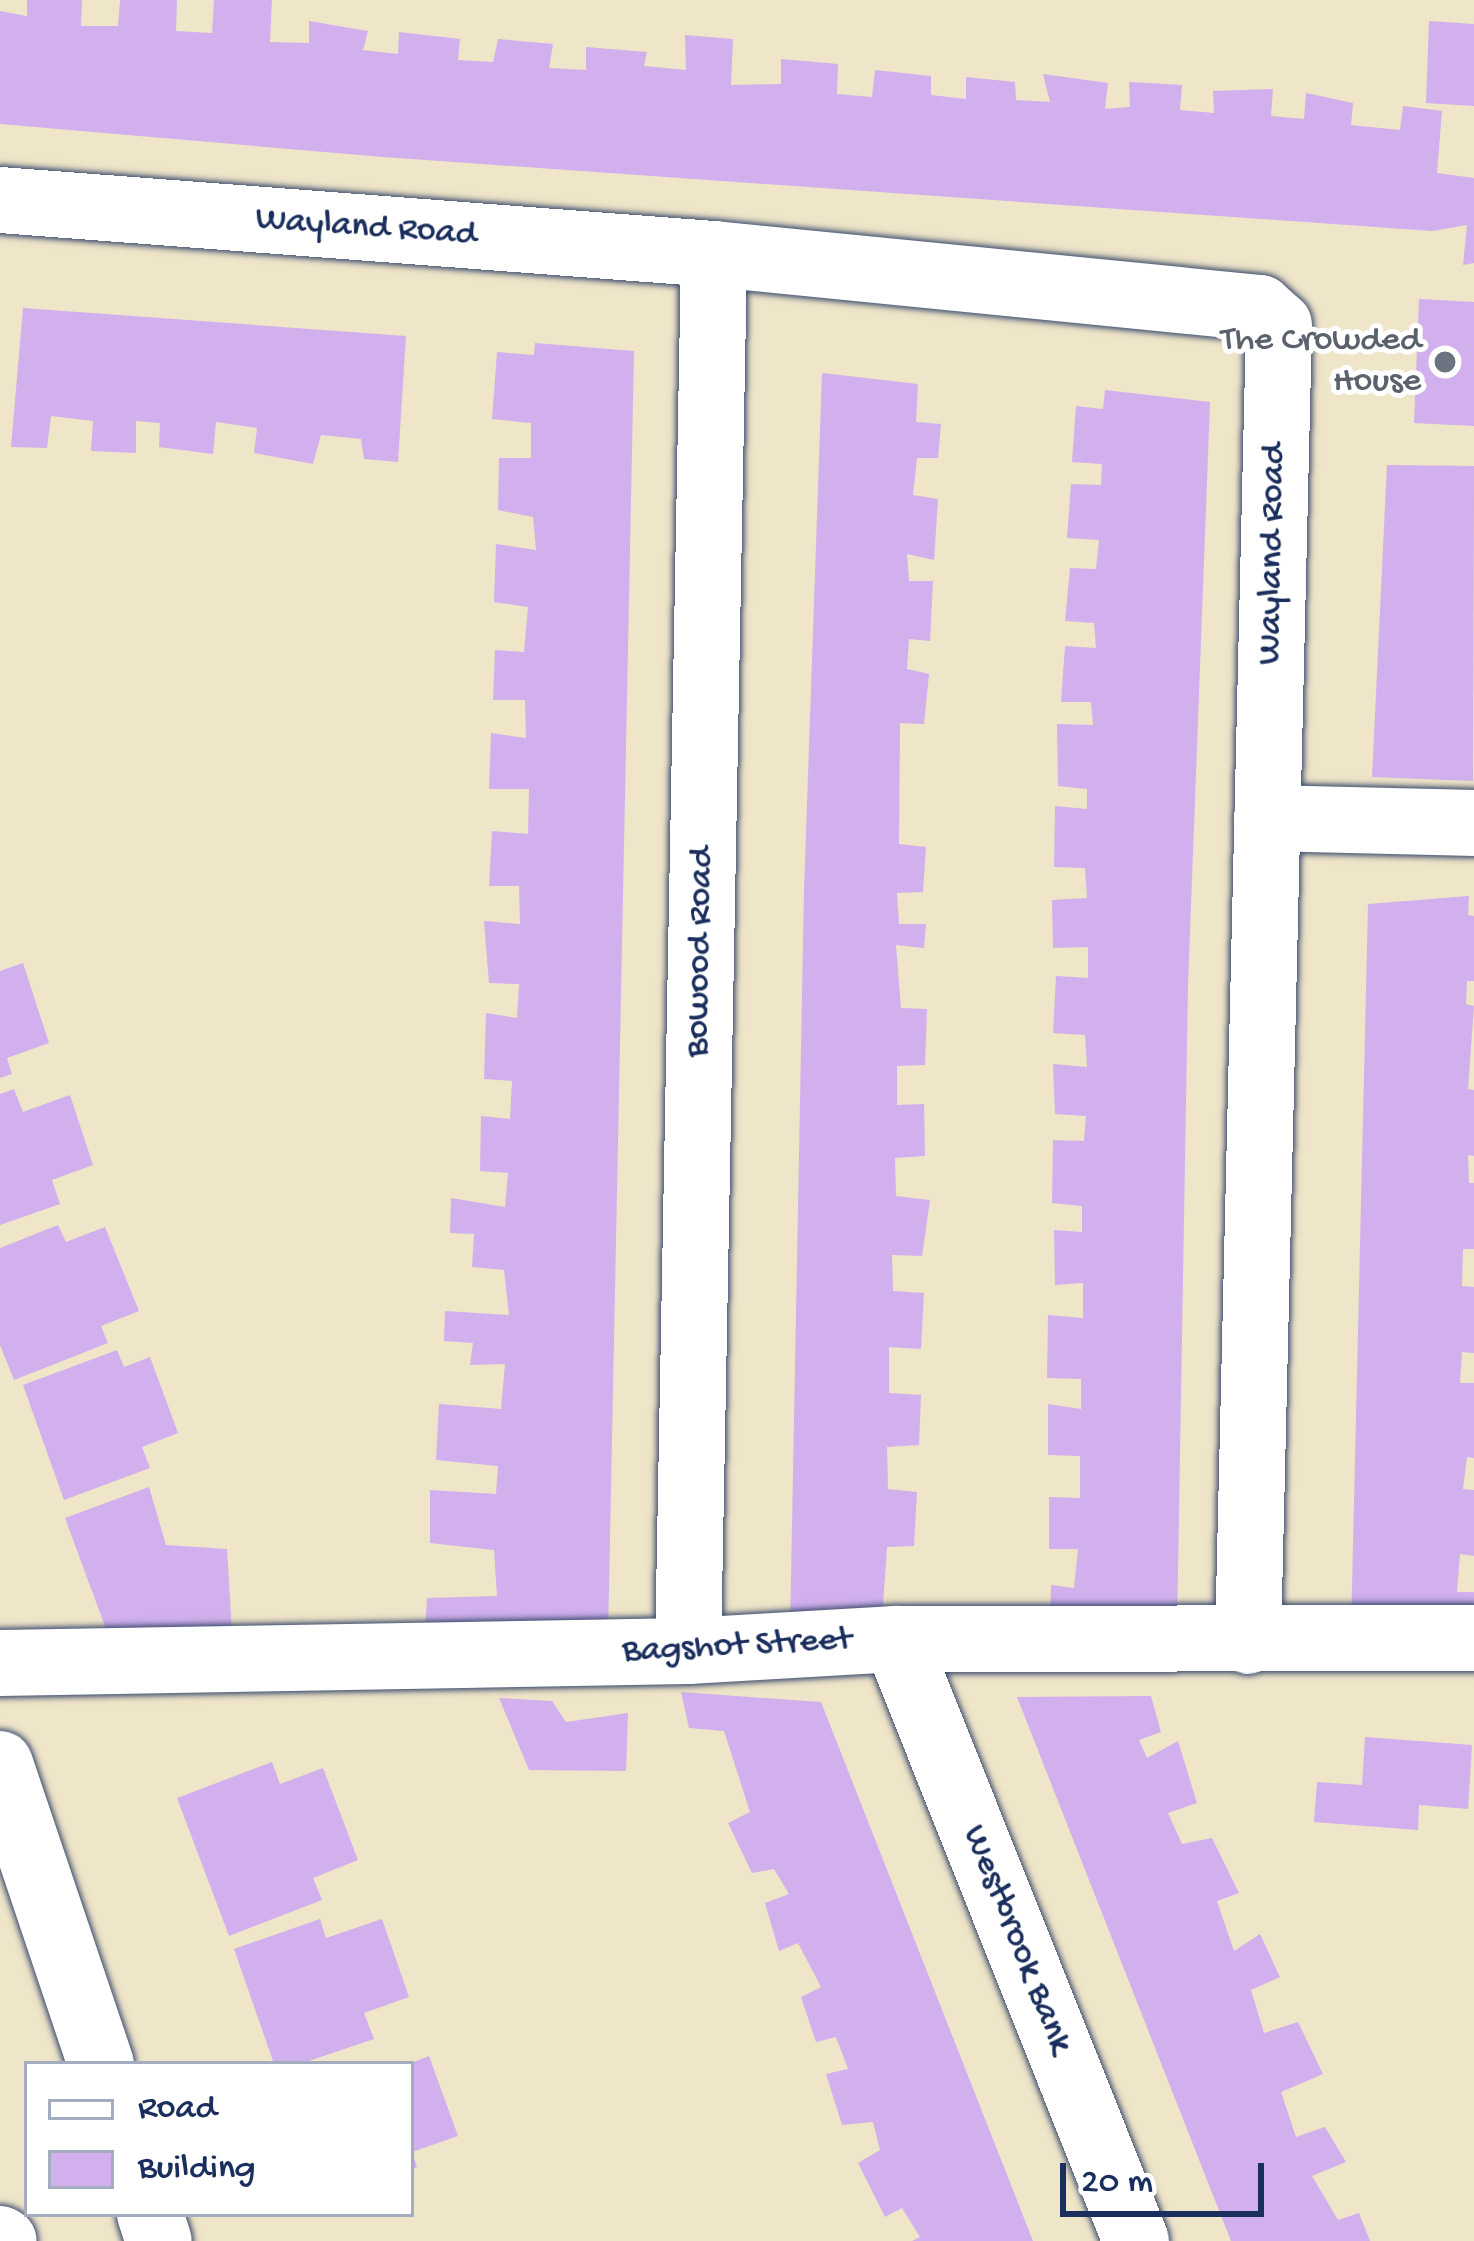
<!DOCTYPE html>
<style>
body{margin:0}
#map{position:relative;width:1474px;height:2241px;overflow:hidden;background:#efe5c8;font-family:"Gochi Hand",sans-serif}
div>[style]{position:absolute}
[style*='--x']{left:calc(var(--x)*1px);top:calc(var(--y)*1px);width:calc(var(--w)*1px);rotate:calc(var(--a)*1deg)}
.building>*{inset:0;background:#d1b0ed}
.roads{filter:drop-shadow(0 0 3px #3b4a6e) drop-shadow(0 0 3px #3b4a6e)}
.minor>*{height:66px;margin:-33px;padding:0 33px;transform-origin:33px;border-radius:33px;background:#fff}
.dots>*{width:33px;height:33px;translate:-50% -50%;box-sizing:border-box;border:6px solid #fff;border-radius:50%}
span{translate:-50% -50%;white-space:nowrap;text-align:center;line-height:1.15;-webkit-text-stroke:10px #fff;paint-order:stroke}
.street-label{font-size:36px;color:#1b2f5e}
.worship-label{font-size:36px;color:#5b616d}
.right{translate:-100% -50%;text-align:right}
.legend{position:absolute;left:24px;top:2061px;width:390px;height:156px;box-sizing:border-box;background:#fff;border:3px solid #a4acbf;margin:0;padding:15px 21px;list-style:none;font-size:36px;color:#1b2f5e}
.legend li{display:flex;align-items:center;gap:24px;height:60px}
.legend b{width:60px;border:3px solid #a4acbf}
.scale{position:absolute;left:1060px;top:2163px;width:204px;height:54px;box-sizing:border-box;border:6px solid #1b2f5e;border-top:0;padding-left:15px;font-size:36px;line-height:42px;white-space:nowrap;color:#1b2f5e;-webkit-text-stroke:9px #fff;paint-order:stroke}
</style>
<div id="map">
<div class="building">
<i style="clip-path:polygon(27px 0,82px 0,81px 26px,118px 26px,120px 0,177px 0,176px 31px,212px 33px,214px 0,272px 0,270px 42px,309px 43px,309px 21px,368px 31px,363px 50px,398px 54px,399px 32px,460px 39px,458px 60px,493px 62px,498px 39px,553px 44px,549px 68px,586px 70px,586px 47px,647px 52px,644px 66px,686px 70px,685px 35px,733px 39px,731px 85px,781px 84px,781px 59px,838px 64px,837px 94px,872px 97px,875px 70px,931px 76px,931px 95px,966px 99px,966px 77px,1015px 82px,1016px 100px,1050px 102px,1043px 74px,1108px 83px,1105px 109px,1130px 107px,1129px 82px,1182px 85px,1180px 110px,1214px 113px,1213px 91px,1273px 89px,1271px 116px,1304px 119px,1306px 93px,1353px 103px,1351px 125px,1400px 130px,1403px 106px,1442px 111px,1437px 173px,1474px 178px,1474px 263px,1463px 265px,1467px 225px,1432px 231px,383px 157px,0 124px,0 11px,27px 16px)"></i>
<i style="clip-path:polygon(1429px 21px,1474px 24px,1474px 106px,1426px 103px)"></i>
<i style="clip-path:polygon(1419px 299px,1474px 302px,1474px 426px,1414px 423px)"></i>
<i style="clip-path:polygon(23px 308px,406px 336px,398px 462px,364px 459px,361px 439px,321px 435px,313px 464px,254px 453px,257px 428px,216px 422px,213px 454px,159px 447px,160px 423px,136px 421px,136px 453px,91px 451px,93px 421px,51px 416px,47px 448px,11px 447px)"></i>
<i style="clip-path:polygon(535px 343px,634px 351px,608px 1637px,425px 1630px,427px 1598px,497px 1596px,494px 1550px,430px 1543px,430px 1490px,496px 1494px,498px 1466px,436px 1460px,439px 1404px,501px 1409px,505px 1364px,470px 1365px,473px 1343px,444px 1341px,445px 1311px,509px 1315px,504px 1270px,472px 1267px,474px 1234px,450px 1233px,451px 1198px,505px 1207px,508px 1173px,480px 1171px,481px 1116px,510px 1119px,512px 1081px,484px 1079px,486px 1013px,517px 1018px,519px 984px,489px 983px,484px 921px,520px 924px,519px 886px,489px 886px,492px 831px,528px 834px,529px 789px,489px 789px,491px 733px,526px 738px,525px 700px,493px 700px,495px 650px,524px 652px,528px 607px,494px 602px,496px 544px,536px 550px,533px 517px,498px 510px,499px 458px,531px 458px,531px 423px,492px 419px,497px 352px,534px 355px)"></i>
<i style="clip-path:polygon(822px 373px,918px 384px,916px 422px,941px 424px,938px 458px,917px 458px,913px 495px,938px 499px,934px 560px,907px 554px,909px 581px,933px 581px,930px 641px,909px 639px,907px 669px,929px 674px,924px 724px,900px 723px,899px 844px,926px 847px,923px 892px,897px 893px,899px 924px,926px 924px,924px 948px,896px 945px,901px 1008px,927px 1009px,925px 1065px,897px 1066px,897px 1105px,924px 1104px,925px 1156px,895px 1158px,896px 1196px,930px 1200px,922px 1256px,892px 1255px,893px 1291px,924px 1293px,921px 1349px,889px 1347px,889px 1393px,921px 1395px,919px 1445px,887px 1447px,888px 1489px,917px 1492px,914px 1546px,887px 1547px,881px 1635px,790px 1631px,804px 890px)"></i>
<i style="clip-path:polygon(1105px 390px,1210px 402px,1188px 985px,1177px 1630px,1050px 1612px,1051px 1585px,1074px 1588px,1078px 1549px,1049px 1549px,1049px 1497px,1080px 1498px,1080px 1456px,1048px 1455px,1048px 1404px,1081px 1409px,1081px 1379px,1047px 1378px,1048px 1315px,1083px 1318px,1083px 1283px,1055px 1285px,1054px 1230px,1082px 1232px,1082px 1206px,1052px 1203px,1053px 1140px,1084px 1141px,1086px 1116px,1055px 1114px,1053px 1064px,1087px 1067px,1085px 1035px,1053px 1033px,1056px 976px,1088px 978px,1088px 947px,1053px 948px,1052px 900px,1087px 898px,1085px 868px,1054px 867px,1055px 806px,1087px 809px,1087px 789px,1058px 786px,1057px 724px,1093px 725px,1091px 702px,1061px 702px,1065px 646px,1096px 648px,1094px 623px,1065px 621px,1070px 568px,1096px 569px,1099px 540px,1067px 538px,1071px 484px,1101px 485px,1102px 464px,1072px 462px,1076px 406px,1103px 409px)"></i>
<i style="clip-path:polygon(1387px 465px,1474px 466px,1473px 781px,1372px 777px)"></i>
<i style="clip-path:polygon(1469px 896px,1468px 915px,1474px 916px,1474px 981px,1467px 981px,1466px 1004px,1474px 1006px,1468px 1089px,1474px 1090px,1474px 1156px,1468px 1155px,1469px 1183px,1474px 1183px,1474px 1249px,1463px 1249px,1462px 1286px,1474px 1287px,1474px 1353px,1462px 1352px,1460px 1383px,1474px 1383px,1474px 1458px,1467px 1457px,1463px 1489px,1474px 1490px,1474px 1556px,1460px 1554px,1457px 1592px,1474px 1592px,1474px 1626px,1351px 1630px,1368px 904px)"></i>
<i style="clip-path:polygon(23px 963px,49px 1043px,7px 1058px,12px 1074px,0 1078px,0 971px)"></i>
<i style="clip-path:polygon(14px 1089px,23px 1112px,70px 1095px,93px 1165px,52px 1180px,60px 1204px,0 1225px,0 1094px)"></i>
<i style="clip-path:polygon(58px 1225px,66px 1242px,105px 1227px,139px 1311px,101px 1326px,108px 1343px,14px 1380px,0 1345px,0 1248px)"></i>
<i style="clip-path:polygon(117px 1350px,124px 1367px,150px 1357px,178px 1433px,142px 1447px,150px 1468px,64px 1500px,23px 1385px)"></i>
<i style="clip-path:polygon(149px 1487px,166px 1545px,227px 1549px,232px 1632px,106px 1629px,65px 1518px)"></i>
<i style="clip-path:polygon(681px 1692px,821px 1702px,1033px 2241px,912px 2241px,920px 2237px,902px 2208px,885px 2217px,858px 2163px,880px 2150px,873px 2122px,842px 2125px,826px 2074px,848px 2069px,836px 2037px,816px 2042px,801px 1997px,821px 1987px,798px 1943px,779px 1951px,765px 1903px,789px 1894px,774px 1869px,752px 1873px,728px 1823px,750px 1812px,724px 1731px,689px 1728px)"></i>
<i style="clip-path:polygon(1151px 1696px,1161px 1732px,1139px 1740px,1147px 1758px,1178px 1741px,1197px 1803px,1168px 1813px,1182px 1844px,1212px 1838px,1239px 1893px,1217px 1901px,1234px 1951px,1260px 1934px,1280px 1977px,1251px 1990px,1264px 2033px,1298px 2022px,1323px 2074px,1281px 2092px,1296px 2137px,1325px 2127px,1346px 2162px,1312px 2176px,1338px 2220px,1359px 2213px,1370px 2241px,1231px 2241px,1017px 1697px)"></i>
<i style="clip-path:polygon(499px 1698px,552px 1701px,566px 1722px,628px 1713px,626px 1771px,529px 1770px)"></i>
<i style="clip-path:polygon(1365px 1737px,1472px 1745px,1468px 1809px,1419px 1805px,1418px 1830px,1314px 1822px,1317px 1782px,1362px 1785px)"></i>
<i style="clip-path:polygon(272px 1762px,280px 1784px,323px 1768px,358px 1860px,313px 1878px,322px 1900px,229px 1936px,177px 1798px)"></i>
<i style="clip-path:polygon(320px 1919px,326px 1938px,382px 1919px,409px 1997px,364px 2013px,374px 2039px,300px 2064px,274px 2064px,234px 1949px)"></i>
<i style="clip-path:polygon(429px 2056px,458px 2136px,412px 2152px,417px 2167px,411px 2170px,411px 2063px)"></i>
</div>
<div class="roads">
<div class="minor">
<i style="--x:0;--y:200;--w:716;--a:4.33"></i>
<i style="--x:714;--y:254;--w:549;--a:5.65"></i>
<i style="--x:1260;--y:308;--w:25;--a:42"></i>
<i style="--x:1279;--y:325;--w:1316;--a:91.35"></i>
<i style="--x:1267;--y:818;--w:207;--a:1.4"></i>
<i style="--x:896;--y:1639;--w:648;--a:68.26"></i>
<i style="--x:688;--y:1651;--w:1397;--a:-88.93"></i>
<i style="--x:0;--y:1663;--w:688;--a:-1"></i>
<i style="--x:688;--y:1651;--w:208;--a:-3.3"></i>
<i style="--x:896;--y:1639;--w:578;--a:-0.1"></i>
<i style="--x:0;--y:1764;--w:317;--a:71.4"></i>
<i style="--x:150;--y:2214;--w:28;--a:72"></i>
<i style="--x:0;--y:2239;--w:4;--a:27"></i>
</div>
</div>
<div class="dots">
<i style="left:1445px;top:362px;background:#6b7280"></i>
</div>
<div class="street-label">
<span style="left:366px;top:228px;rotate:4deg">Wayland Road</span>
<span style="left:1273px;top:554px;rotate:-89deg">Wayland Road</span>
<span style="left:701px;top:952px;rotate:-89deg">Bowood Road</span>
<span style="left:737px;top:1647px;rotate:-3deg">Bagshot Street</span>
<span style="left:1016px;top:1940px;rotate:68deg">Westbrook Bank</span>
</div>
<div class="worship-label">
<span class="right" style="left:1421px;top:362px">The Crowded<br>House</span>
</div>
<ul class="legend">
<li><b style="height:15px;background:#fff"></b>Road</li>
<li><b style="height:33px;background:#d1b0ed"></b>Building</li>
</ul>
<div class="scale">20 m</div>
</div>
